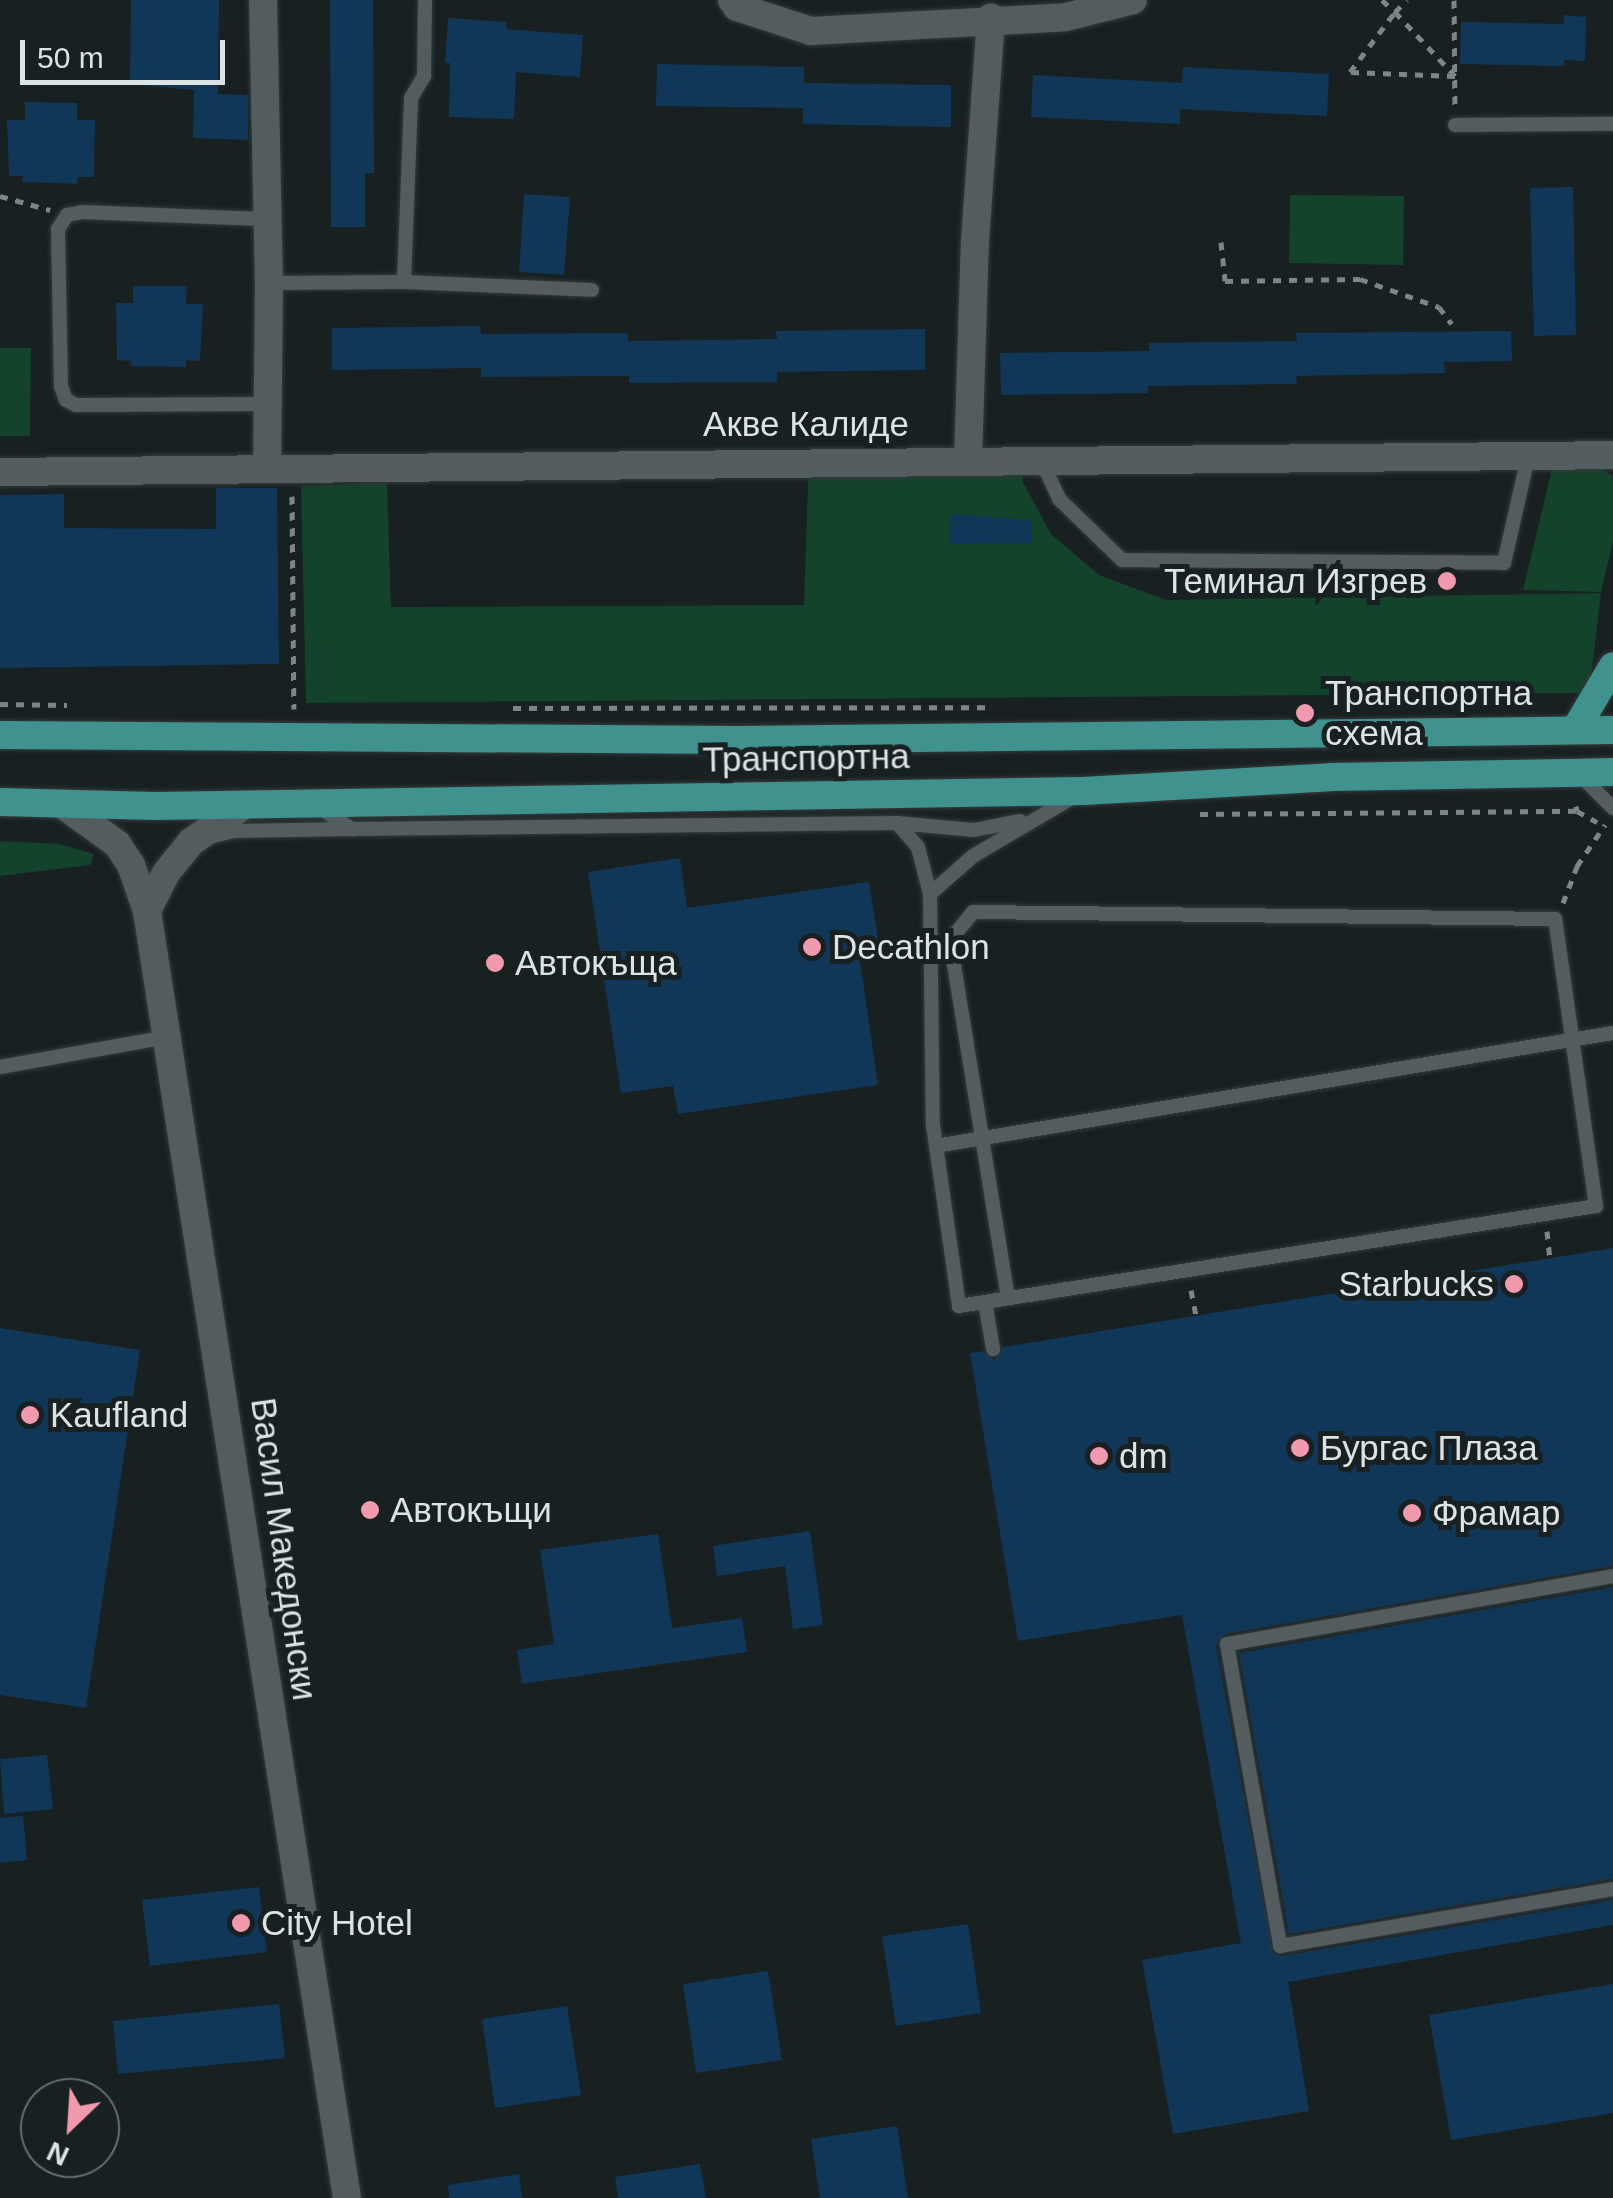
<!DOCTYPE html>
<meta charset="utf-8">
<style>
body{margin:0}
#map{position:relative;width:1613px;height:2198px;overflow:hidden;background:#182022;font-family:Helvetica,sans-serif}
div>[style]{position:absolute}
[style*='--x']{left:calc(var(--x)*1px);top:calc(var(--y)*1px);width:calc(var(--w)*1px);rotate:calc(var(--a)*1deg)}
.green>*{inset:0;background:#13432b}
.building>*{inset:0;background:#103757}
.path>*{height:5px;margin-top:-2.5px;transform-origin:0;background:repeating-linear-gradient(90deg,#7f8587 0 8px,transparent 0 16px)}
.roads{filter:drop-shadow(0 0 2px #343a3c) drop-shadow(0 0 2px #343a3c)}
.service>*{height:14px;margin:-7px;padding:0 7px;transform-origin:7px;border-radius:7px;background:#535d60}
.minor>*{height:28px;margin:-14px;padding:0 14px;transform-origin:14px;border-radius:14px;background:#535d60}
.primary>*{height:28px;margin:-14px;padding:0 14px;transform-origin:14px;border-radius:14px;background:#40928e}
.dots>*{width:28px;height:28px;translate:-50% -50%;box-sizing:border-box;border:5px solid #182022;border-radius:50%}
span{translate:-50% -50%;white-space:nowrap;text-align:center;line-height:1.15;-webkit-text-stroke:10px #182022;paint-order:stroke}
.street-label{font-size:35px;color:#dde2e4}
.poi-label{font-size:35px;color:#dde2e4}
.right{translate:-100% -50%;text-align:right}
.left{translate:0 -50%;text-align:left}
.north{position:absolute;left:20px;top:2078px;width:100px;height:100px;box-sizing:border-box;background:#182022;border:2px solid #676e70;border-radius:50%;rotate:205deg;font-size:28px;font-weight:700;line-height:40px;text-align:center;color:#dde2e4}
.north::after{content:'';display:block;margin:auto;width:35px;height:45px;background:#f29aad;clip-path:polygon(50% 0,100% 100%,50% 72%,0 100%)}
.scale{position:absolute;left:20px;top:40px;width:205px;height:45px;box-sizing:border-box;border:5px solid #dde2e4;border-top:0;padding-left:12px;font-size:30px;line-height:35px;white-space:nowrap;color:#dde2e4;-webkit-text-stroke:8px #182022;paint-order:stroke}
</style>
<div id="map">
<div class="green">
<i style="clip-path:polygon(1290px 195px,1404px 196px,1403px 265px,1289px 263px)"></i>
<i style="clip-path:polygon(0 348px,31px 348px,30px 436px,0 436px)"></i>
<i style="clip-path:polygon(1023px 456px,1023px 482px,1051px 534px,1099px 575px,1166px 600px,1601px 593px,1589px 693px,306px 703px,301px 486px,387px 483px,391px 607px,804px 605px,809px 458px)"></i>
<i style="clip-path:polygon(1592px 462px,1613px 476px,1613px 541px,1601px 592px,1523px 590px,1553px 465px)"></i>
<i style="clip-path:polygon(0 841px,60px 844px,94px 854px,90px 865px,0 876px)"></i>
</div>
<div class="building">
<i style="clip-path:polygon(131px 0,219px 0,218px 94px,248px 95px,248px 140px,193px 138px,194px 90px,130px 84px)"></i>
<i style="clip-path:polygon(330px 0,373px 0,374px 173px,365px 173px,365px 227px,331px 227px)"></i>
<i style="clip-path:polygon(1564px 15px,1586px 17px,1585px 61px,1564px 60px,1564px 66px,1460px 64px,1461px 22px,1564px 24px)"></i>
<i style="clip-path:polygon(448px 18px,507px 22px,506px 29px,583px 35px,580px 77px,516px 72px,514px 119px,449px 117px,450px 63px,445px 63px)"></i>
<i style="clip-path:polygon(657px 64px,804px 67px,804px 83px,951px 85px,951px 127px,803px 124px,803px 108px,656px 106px)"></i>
<i style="clip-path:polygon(1183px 67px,1329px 74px,1327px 116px,1180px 109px,1180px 124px,1031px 117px,1033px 75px,1182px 83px)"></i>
<i style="clip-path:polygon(25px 102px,77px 103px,77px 120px,95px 120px,94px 177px,78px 177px,77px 184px,56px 183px,22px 182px,23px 176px,9px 176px,7px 120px,25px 120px)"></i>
<i style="clip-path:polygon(1573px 187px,1576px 335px,1534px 336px,1530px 188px)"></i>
<i style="clip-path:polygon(524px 194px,570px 197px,564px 275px,519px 272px)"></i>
<i style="clip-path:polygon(133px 286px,187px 286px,186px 304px,203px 304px,200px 361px,186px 360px,186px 367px,131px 366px,131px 361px,117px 360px,116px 303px,133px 303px)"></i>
<i style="clip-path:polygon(480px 326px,481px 334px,628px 333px,628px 341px,777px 339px,776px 331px,925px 329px,925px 370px,777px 372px,777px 382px,629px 383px,629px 376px,481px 377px,481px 368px,332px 370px,332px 328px)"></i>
<i style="clip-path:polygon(1511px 331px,1512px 361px,1444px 362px,1445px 373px,1296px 376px,1297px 384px,1148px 386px,1148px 393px,1001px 395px,1000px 353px,1149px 351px,1149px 343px,1297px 341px,1296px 333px)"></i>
<i style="clip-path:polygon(216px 488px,277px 488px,279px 664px,0 668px,0 495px,64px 494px,64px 528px,216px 529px)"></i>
<i style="clip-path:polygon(951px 514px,1031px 520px,1031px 543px,949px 544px)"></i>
<i style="clip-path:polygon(680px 858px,687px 908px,869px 882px,880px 951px,859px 954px,878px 1085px,678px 1114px,673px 1086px,621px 1093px,588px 872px)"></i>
<i style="clip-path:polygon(1613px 1248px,1613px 1566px,1225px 1634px,1216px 1645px,1273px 1953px,1282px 1956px,1613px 1900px,1613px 1925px,1288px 1982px,1309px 2111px,1173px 2134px,1142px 1960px,1241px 1943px,1182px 1615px,1018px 1641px,970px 1353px,983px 1351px,994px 1360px,1003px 1347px)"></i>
<i style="clip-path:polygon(0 1328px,140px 1350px,86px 1708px,0 1695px)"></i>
<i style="clip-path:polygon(810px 1531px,823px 1625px,793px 1629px,785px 1566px,717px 1576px,713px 1546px)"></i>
<i style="clip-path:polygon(658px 1534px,672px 1628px,742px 1618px,747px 1652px,522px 1684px,517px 1650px,554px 1644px,540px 1550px)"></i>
<i style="clip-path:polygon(1613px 1587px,1613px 1879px,1289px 1934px,1239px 1653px)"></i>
<i style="clip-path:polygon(47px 1755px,53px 1809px,4px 1814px,0 1759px)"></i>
<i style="clip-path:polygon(23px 1816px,27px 1860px,0 1863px,0 1818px)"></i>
<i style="clip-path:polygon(259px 1887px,267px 1952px,150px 1966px,142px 1900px)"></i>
<i style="clip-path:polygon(968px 1924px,981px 2013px,896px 2026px,882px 1936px)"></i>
<i style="clip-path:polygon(768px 1971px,782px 2060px,696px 2073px,683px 1984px)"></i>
<i style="clip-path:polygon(1613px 1984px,1613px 2113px,1451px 2140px,1429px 2015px)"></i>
<i style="clip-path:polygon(279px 2004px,285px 2058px,118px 2074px,113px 2021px)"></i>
<i style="clip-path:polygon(567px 2006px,581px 2095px,495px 2108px,482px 2019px)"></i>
<i style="clip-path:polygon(897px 2126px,908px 2198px,820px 2198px,811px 2139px)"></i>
<i style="clip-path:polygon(700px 2164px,706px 2198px,618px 2198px,615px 2177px)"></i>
<i style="clip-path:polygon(519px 2174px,522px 2198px,449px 2198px,448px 2185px)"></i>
</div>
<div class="path">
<i style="--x:1382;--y:0;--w:18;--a:43"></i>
<i style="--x:1395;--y:12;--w:88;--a:46.8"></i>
<i style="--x:1455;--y:76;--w:105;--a:-177.8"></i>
<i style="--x:1350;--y:72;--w:75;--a:-53.1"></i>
<i style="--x:1395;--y:12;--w:17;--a:-45"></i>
<i style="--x:1454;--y:0;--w:107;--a:89.5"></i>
<i style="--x:0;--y:196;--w:52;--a:15.6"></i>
<i style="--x:1221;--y:242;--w:39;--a:84"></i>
<i style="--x:1225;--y:281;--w:135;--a:-0.8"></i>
<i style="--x:1360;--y:279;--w:84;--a:19.5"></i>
<i style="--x:1439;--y:307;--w:21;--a:53"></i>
<i style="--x:292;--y:496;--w:213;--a:89.5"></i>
<i style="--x:0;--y:704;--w:67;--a:0.9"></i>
<i style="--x:513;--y:708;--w:474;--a:-0.1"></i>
<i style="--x:1576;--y:806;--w:5;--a:79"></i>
<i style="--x:1577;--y:811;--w:23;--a:29"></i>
<i style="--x:1200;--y:814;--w:377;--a:-0.5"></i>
<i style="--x:1563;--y:903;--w:40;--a:-69"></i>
<i style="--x:1577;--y:866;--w:50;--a:-55.7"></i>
<i style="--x:1547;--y:1231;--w:27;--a:84"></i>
<i style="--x:1191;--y:1290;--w:26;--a:79"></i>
</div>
<div class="roads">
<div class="service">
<i style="--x:1455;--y:125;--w:158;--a:-0.4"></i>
<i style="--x:404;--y:282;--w:188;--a:2.4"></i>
<i style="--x:269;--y:283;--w:135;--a:-0.4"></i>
<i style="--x:404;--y:282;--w:184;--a:-87.8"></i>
<i style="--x:411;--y:98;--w:26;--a:-59"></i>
<i style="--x:424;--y:76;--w:76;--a:-89.2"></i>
<i style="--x:268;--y:404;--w:192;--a:179.7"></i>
<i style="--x:76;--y:405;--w:11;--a:-153"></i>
<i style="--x:66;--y:400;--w:15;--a:-110"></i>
<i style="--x:61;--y:386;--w:157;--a:-91.1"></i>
<i style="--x:58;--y:229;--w:17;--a:-57"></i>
<i style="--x:67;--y:215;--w:15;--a:-11"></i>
<i style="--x:82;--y:212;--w:186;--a:2.2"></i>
<i style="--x:1043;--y:464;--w:38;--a:65"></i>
<i style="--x:1059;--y:499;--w:88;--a:44.1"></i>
<i style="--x:1122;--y:560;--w:382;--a:0.4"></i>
<i style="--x:1504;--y:563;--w:109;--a:-77.2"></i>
<i style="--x:1580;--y:775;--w:47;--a:45"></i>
<i style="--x:319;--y:807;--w:40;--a:34"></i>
<i style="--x:352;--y:829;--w:545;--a:-0.63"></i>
<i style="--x:897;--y:823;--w:32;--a:49"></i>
<i style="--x:918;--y:847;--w:49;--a:75.7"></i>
<i style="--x:930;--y:894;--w:231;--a:89.3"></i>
<i style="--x:933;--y:1125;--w:183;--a:81.8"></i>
<i style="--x:959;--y:1306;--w:645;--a:-8.92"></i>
<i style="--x:1596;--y:1206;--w:290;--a:-98.1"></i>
<i style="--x:1555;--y:919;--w:582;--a:-179.31"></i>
<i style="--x:973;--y:912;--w:36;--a:129"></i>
<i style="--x:950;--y:940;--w:363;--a:80.8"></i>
<i style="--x:897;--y:823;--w:77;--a:5.2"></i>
<i style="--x:974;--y:830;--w:47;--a:-11.1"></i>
<i style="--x:213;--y:836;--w:22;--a:-13"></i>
<i style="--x:234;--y:831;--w:117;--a:-1"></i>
<i style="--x:930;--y:894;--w:57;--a:-41.5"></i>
<i style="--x:973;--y:856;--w:116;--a:-30.5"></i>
<i style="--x:0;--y:1067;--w:169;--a:-10.2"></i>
<i style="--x:936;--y:1146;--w:686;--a:-9.48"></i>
<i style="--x:985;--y:1302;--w:48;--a:80.3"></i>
<i style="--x:1613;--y:1576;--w:392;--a:170"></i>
<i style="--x:1227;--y:1644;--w:307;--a:80"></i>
<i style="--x:1280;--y:1946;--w:338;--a:-9.7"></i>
</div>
<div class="minor">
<i style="--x:263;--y:0;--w:283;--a:88.8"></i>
<i style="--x:269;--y:283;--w:185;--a:90.6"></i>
<i style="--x:732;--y:0;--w:9;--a:54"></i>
<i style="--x:737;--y:7;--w:78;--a:18"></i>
<i style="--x:811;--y:31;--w:255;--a:-3.1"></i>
<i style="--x:1066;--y:17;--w:69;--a:-14.2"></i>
<i style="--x:968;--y:461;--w:220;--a:-88.2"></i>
<i style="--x:975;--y:241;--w:224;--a:-85.9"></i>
<i style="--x:0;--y:472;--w:1613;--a:-0.6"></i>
<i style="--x:63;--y:805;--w:67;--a:35.8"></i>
<i style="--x:117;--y:844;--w:25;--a:56"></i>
<i style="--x:131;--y:865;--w:49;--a:70.8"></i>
<i style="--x:147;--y:911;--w:1302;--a:81.17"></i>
<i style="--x:147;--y:911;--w:42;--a:-63.4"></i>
<i style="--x:166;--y:873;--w:40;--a:-51"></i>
<i style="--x:191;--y:842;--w:65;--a:-34.9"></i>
</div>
<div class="primary">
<i style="--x:1575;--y:730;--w:74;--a:-59.3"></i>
<i style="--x:0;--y:735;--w:738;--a:0.39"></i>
<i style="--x:738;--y:740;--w:875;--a:-0.65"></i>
<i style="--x:0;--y:802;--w:155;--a:1.5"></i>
<i style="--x:155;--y:806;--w:928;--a:-0.93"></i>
<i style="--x:1083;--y:791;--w:248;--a:-3.2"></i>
<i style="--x:1331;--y:777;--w:282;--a:-1"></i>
</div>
</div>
<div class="dots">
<i style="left:1447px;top:581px;background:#f29aad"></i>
<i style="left:1305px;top:713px;background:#f29aad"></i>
<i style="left:812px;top:947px;background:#f29aad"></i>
<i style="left:495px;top:963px;background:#f29aad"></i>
<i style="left:1514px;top:1284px;background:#f29aad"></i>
<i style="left:30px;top:1415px;background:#f29aad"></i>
<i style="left:1300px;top:1448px;background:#f29aad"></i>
<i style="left:1099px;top:1456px;background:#f29aad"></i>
<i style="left:370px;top:1510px;background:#f29aad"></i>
<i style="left:1412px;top:1513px;background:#f29aad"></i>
<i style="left:241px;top:1923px;background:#f29aad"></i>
</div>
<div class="street-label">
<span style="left:806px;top:424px">Акве Калиде</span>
<span style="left:806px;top:758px;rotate:-1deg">Транспортна</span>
<span style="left:284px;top:1549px;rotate:82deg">Васил Македонски</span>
</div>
<div class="poi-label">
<span class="right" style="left:1427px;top:581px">Теминал Изгрев</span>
<span class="left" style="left:1325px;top:713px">Транспортна<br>схема</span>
<span class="left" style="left:832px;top:947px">Decathlon</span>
<span class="left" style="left:515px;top:963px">Автокъща</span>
<span class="right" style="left:1494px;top:1284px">Starbucks</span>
<span class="left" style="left:50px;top:1415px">Kaufland</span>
<span class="left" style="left:1320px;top:1448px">Бургас Плаза</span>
<span class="left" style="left:1119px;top:1456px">dm</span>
<span class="left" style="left:390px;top:1510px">Автокъщи</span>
<span class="left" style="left:1432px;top:1513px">Фрамар</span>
<span class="left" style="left:261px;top:1923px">City Hotel</span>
</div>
<div class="north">N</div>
<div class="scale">50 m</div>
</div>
